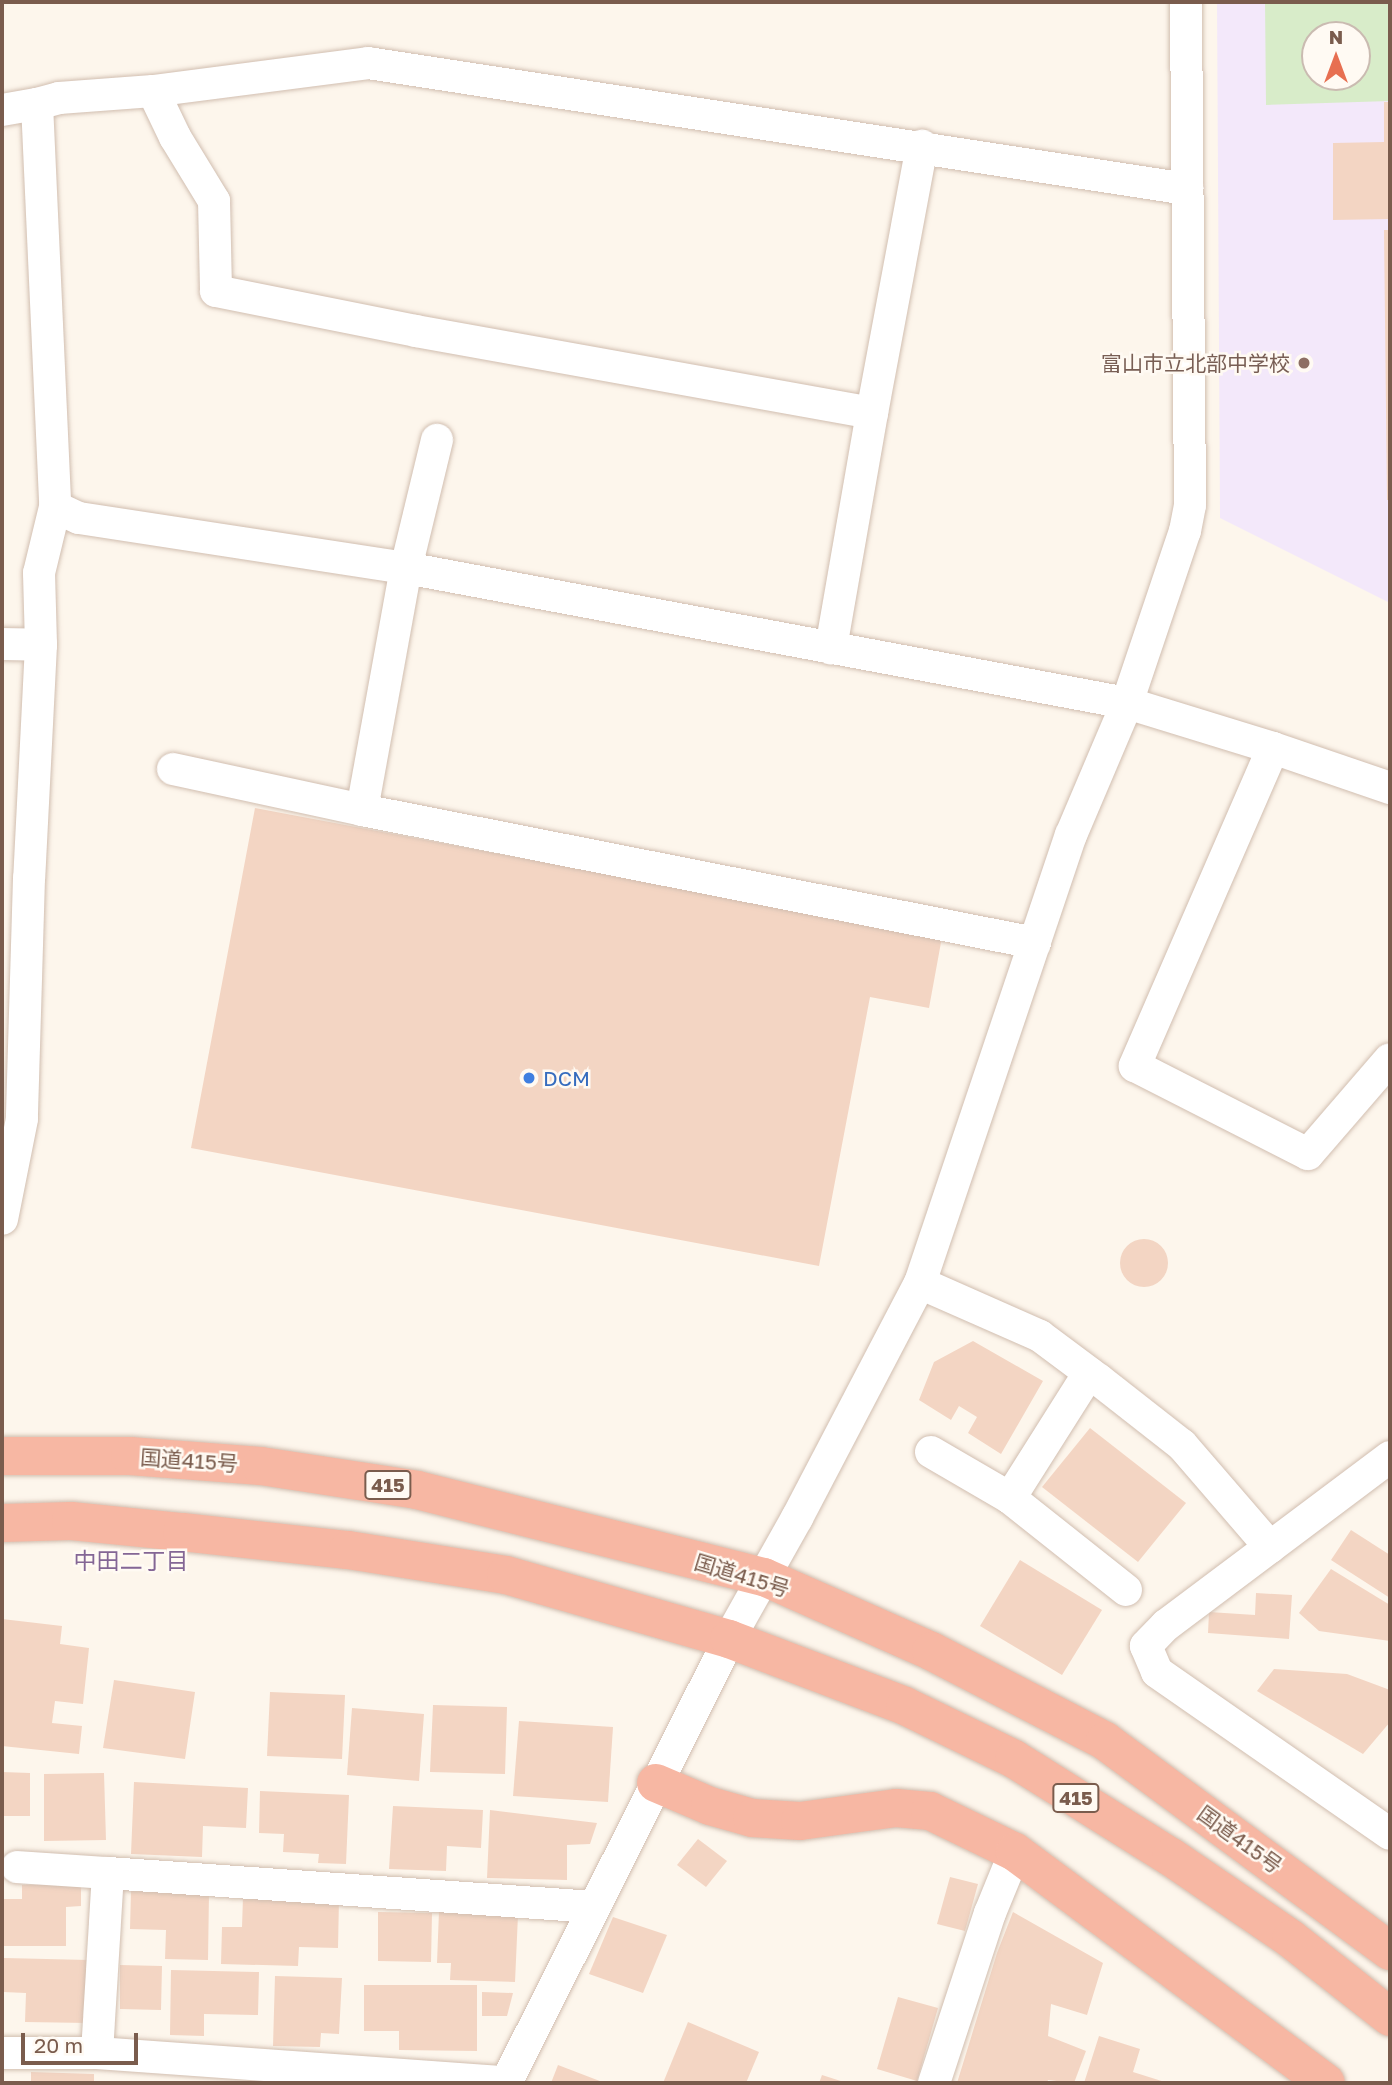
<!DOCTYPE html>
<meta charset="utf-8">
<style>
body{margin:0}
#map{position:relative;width:1392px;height:2085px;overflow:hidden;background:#fdf6ec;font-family:"Golos Text","Noto Sans JP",sans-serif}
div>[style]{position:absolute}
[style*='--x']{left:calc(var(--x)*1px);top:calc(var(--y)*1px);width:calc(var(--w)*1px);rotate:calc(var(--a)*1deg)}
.education>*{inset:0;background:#f3e8fa}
.green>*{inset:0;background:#d8ecc9}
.building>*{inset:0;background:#f3d5c3}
.round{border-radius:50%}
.roads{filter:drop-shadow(0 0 2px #d1beb0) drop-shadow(0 0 2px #d1beb0)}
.street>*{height:32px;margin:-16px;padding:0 16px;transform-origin:16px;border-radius:16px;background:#fff}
.highway>*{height:38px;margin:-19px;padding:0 19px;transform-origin:19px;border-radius:19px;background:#f7b7a3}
.dots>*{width:19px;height:19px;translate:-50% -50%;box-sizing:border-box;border:4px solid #fffaf3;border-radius:50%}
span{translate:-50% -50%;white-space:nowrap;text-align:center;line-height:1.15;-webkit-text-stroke:5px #fffaf3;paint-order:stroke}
.shield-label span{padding:2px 5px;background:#fffaf3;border:2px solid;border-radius:5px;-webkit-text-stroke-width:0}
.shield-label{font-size:19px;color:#7a5c4d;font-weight:700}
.education-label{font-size:21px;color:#785e54}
.right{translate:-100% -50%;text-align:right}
.shop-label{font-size:21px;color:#366cbe}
.left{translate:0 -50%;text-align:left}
.street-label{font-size:21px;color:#7a5c4d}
.neighbourhood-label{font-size:23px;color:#846695}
.frame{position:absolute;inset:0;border:4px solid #7a5c4d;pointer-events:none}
.north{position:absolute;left:1301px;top:21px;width:70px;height:70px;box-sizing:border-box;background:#fffaf3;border:2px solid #cabbb1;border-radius:50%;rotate:0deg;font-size:19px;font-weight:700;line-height:28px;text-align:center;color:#7a5c4d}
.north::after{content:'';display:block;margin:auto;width:24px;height:32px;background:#e76f51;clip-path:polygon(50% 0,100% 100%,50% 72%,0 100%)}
.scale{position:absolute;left:21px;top:2033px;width:117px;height:32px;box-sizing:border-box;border:4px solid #7a5c4d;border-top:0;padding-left:9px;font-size:21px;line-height:24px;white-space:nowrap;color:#7a5c4d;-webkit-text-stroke:5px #fffaf3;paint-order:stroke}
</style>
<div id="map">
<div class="education">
<i style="clip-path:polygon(evenodd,1217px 2px,1390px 2px,1390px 603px,1220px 518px,1217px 2px,1315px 35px,1357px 35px,1357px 77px,1315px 77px,1315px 35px)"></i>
</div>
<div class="green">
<i style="clip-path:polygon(evenodd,1265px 2px,1390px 2px,1390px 101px,1266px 105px,1265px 2px,1315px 35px,1357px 35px,1357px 77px,1315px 77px,1315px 35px)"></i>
</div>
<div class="building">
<i style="clip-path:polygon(1384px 102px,1390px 102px,1390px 219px,1333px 220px,1333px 143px,1384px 142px)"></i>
<i style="clip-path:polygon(1384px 230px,1390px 230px,1390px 500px,1387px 500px)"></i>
<i style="clip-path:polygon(255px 808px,942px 937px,929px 1008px,870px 997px,819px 1266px,191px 1148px)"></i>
<i class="round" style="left:1120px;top:1239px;width:48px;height:48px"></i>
<i style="clip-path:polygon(973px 1341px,1043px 1381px,1001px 1454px,968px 1433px,977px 1417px,959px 1406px,951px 1420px,919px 1400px,934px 1362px)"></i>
<i style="clip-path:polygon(1090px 1428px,1186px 1503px,1138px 1562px,1042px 1487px)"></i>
<i style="clip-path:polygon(1351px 1530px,1390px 1555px,1390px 1598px,1331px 1560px)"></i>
<i style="clip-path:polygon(1020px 1560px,1102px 1610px,1062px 1675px,980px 1626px)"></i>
<i style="clip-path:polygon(1331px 1569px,1390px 1605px,1390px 1641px,1319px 1631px,1299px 1613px)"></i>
<i style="clip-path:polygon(1256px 1593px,1292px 1595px,1289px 1639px,1208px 1633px,1209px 1612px,1255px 1615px)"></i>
<i style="clip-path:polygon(2px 1619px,62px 1626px,60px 1644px,89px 1648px,83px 1704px,55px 1701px,52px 1723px,82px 1726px,79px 1754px,2px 1746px)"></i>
<i style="clip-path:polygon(1274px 1669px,1347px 1674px,1390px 1690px,1390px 1722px,1363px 1754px,1257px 1691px)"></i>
<i style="clip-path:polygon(114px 1680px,195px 1692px,185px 1759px,103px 1748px)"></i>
<i style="clip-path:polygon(270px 1692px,345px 1695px,342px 1759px,267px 1756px)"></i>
<i style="clip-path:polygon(433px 1705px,507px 1707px,505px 1774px,430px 1772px)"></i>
<i style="clip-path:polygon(352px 1708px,424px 1714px,419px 1781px,347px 1775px)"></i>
<i style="clip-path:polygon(519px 1721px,613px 1727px,608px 1802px,513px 1796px)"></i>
<i style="clip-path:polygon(2px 1772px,30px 1773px,30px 1816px,2px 1816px)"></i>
<i style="clip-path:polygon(104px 1773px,106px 1840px,44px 1841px,44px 1774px)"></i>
<i style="clip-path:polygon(134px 1782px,248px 1788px,246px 1828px,203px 1826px,202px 1857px,131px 1854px)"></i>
<i style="clip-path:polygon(260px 1791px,349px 1795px,346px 1864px,318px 1863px,319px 1854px,283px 1852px,284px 1834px,259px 1833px)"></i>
<i style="clip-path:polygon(393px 1806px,483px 1810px,481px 1848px,447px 1846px,446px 1871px,389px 1869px)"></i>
<i style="clip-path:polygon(490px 1810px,597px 1823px,590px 1844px,567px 1845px,567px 1880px,487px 1878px)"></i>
<i style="clip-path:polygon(698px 1839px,727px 1861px,706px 1887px,677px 1865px)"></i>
<i style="clip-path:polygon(950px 1877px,978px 1884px,965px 1931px,937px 1924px)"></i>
<i style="clip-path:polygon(81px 1884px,81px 1906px,66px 1907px,66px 1946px,2px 1946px,2px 1899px,22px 1899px,22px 1885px)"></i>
<i style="clip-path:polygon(131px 1891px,209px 1893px,208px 1960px,165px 1959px,166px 1930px,130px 1929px)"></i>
<i style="clip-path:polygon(243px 1897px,339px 1899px,338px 1948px,299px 1947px,298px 1966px,221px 1964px,222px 1927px,242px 1927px)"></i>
<i style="clip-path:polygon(439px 1911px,518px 1915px,515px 1982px,450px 1980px,451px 1963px,437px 1963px)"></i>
<i style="clip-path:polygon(378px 1912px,432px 1913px,431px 1962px,378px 1961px)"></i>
<i style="clip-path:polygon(1013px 1912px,1103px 1963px,1087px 2015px,1051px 2004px,1048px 2036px,1086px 2051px,1074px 2083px,1048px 2080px,1047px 2083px,957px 2083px,997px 1953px)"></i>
<i style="clip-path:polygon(613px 1917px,667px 1935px,643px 1993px,589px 1974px)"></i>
<i style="clip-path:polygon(4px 1958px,89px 1960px,88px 2023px,25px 2022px,26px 1993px,3px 1992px)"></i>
<i style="clip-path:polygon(120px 1965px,162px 1966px,161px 2010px,120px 2009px)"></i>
<i style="clip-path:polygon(171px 1970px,259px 1972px,258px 2015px,204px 2014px,204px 2036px,170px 2035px)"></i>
<i style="clip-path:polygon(275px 1976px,342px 1978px,339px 2034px,321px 2033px,320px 2047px,273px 2046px)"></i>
<i style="clip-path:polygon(364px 1985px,477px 1985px,477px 2051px,399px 2050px,399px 2031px,364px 2031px)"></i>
<i style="clip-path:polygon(482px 1992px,513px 1993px,507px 2016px,482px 2016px)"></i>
<i style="clip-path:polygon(898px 1997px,938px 2008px,917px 2081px,877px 2069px)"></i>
<i style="clip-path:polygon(688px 2022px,759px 2052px,746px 2083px,663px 2083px)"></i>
<i style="clip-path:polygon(1099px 2036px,1140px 2049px,1133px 2072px,1168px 2083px,1084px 2083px)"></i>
<i style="clip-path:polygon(558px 2065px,605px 2083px,551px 2083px)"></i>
<i style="clip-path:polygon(31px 2072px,94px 2074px,94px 2083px,31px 2083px)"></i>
<i style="clip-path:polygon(822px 2075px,847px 2083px,819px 2083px)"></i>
</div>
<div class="roads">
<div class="street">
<i style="--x:153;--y:91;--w:51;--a:64.4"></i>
<i style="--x:175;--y:137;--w:75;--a:58.6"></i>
<i style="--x:214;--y:201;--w:90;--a:88.7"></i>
<i style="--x:216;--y:291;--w:204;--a:11.3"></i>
<i style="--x:416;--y:331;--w:463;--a:10.2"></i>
<i style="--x:872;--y:413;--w:239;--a:99.9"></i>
<i style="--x:37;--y:104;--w:23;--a:-15"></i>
<i style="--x:59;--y:98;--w:94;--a:-4.3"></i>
<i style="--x:153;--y:91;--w:217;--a:-7.4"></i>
<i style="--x:368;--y:63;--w:829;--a:8.75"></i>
<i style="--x:2;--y:110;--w:36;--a:-10"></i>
<i style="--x:37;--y:104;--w:403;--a:87.4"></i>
<i style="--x:55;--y:507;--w:68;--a:103.6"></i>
<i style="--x:39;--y:573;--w:72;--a:88.4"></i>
<i style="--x:41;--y:645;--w:233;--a:92.9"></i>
<i style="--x:29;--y:878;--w:241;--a:91.7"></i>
<i style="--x:22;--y:1119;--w:102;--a:101.3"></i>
<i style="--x:872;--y:413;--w:272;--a:-79.4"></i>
<i style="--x:55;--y:507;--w:26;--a:25"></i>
<i style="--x:79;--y:518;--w:331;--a:8.7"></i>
<i style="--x:406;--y:568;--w:734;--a:10.61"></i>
<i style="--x:1127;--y:703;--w:153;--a:17.1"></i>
<i style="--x:2;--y:644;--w:39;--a:1"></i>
<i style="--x:173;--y:769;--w:193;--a:12.2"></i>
<i style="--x:362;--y:810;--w:246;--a:-79.7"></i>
<i style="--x:406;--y:568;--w:132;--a:-76.4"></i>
<i style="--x:1390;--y:788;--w:124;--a:-161.1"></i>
<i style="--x:1273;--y:748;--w:347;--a:113.5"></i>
<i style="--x:1135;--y:1066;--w:194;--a:27"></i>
<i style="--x:1308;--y:1154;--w:125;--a:-49.2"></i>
<i style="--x:362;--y:810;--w:686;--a:11.18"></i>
<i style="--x:920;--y:1283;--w:131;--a:23.8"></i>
<i style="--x:1040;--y:1336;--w:74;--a:36.7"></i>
<i style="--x:1099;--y:1380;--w:105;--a:38.1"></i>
<i style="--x:1182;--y:1445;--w:135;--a:49.2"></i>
<i style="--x:931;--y:1452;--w:91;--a:30.2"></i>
<i style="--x:1010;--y:1498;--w:148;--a:-57.7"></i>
<i style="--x:1390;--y:1457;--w:280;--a:143.1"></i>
<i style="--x:1166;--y:1625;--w:29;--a:134"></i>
<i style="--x:1146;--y:1646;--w:28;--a:67"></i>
<i style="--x:1157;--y:1672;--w:284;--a:34.8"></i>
<i style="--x:1010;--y:1498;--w:148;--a:38.4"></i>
<i style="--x:17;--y:1867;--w:91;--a:3.8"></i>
<i style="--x:108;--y:1873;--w:180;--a:93.5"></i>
<i style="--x:108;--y:1873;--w:485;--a:4"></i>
<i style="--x:2;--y:2053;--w:95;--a:0"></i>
<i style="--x:97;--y:2053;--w:410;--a:4.1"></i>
<i style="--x:506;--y:2083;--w:497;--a:-63.3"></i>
<i style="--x:729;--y:1639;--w:139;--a:-60.7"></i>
<i style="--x:797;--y:1518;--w:265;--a:-62.4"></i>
<i style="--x:920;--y:1283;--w:473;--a:-71.4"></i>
<i style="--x:1071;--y:835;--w:143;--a:-67"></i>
<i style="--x:1127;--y:703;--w:182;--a:-71.4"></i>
<i style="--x:1185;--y:531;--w:26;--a:-79"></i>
<i style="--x:1190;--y:505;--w:503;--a:-90.46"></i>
<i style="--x:934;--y:2083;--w:179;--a:-71.8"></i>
<i style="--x:990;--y:1913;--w:66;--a:-67.7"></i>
</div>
<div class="highway">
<i style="--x:2;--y:1456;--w:128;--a:0"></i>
<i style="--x:130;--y:1456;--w:131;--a:4.4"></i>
<i style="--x:261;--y:1466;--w:158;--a:8.7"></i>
<i style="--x:417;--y:1490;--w:358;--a:14.1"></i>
<i style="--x:764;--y:1577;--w:183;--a:23.9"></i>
<i style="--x:931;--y:1651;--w:196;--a:27.3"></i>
<i style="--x:1105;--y:1741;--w:354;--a:36.4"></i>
<i style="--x:2;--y:1523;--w:69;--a:-1.7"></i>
<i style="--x:71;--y:1521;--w:112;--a:5.7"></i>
<i style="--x:182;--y:1532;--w:167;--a:6.2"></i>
<i style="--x:348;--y:1550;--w:160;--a:9"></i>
<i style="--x:506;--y:1575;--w:232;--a:16"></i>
<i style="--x:729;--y:1639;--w:188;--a:20.8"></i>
<i style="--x:905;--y:1706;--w:121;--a:25.9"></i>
<i style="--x:1014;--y:1759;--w:185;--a:32"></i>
<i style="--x:1171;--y:1857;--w:145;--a:34.3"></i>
<i style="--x:1291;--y:1939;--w:126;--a:38.2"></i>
<i style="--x:656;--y:1783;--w:59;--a:23.1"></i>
<i style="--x:710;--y:1806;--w:44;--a:15.9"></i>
<i style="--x:752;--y:1818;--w:48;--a:3.6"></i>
<i style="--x:800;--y:1821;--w:97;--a:-7.7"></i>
<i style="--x:896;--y:1808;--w:34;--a:5"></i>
<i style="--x:930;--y:1811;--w:94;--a:25.8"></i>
<i style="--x:1015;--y:1852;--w:387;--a:36.6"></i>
</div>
</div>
<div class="dots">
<i style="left:1304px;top:363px;background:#8d6e63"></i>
<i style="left:529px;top:1078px;background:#3f7fe0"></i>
</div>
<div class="shield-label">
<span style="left:388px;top:1485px">415</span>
<span style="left:1076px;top:1798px">415</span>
</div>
<div class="education-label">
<span class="right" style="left:1290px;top:363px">富山市立北部中学校</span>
</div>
<div class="shop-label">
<span class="left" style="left:543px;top:1078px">DCM</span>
</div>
<div class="street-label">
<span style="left:189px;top:1460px;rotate:4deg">国道415号</span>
<span style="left:742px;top:1575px;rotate:17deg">国道415号</span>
<span style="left:1240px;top:1839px;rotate:36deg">国道415号</span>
</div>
<div class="neighbourhood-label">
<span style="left:131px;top:1560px">中田二丁目</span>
</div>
<div class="frame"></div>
<div class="north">N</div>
<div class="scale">20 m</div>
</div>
